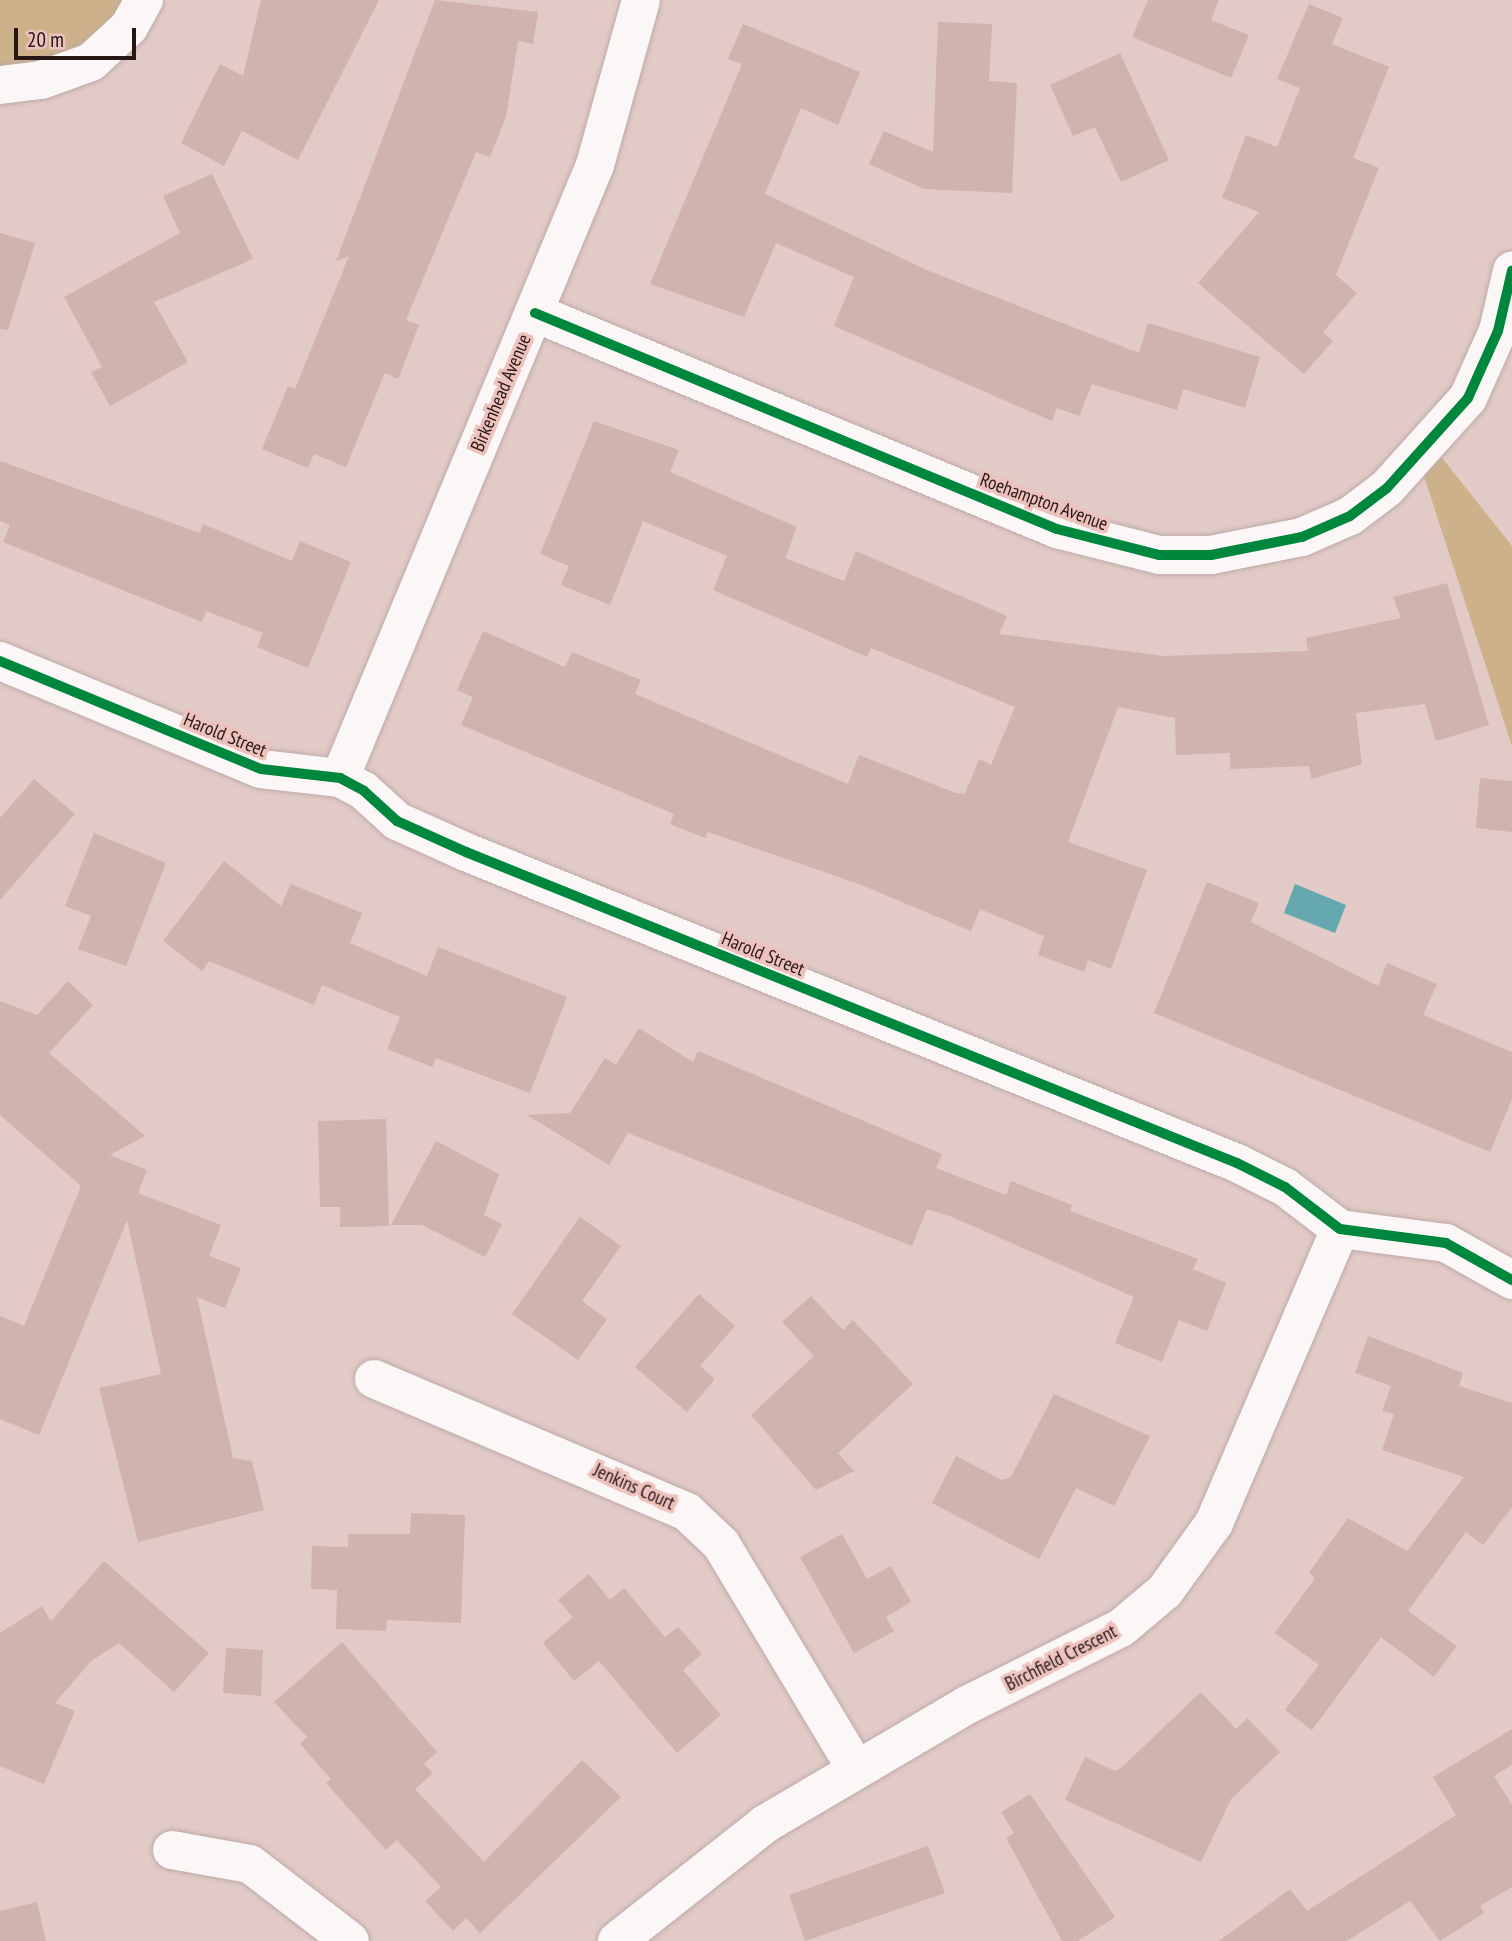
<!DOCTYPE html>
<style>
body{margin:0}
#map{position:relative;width:1512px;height:1941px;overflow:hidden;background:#e2cac7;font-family:"PT Sans Narrow",sans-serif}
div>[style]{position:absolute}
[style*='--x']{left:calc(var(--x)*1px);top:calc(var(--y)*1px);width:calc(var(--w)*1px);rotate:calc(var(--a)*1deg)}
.green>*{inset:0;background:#cdb18a}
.water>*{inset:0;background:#65a8af}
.building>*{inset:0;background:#d0b2af}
.roads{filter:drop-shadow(0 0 2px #bdaaa8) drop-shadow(0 0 2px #bdaaa8)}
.minor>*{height:38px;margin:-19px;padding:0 19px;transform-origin:19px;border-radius:19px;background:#fbf7f7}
.cycleway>*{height:10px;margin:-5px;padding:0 5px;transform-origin:5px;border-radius:5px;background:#00873e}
span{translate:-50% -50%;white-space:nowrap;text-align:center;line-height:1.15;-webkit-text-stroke:7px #edc1bc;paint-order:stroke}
.street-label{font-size:19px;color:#261715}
.scale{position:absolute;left:14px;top:28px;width:122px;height:32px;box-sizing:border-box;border:4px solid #261715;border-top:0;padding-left:9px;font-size:21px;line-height:24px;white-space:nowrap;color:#261715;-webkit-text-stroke:5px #edc1bc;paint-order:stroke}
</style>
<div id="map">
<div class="green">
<i style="clip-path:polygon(0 0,144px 0,129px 27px,0 85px)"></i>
<i style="clip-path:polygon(1431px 444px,1512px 546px,1512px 746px,1418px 458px)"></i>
</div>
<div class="water">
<i style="clip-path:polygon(1295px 884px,1346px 905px,1335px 933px,1284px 913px)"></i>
</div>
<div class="building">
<i style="clip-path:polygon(261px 0,379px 0,298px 160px,242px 131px,224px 166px,181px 143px,220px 64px,243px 76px)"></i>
<i style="clip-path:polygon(435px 0,538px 12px,533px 44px,518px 41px,506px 117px,490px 157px,476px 152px,406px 320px,419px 325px,398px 379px,385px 373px,346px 467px,314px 454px,308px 468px,262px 449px,288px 386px,295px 389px,349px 256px,336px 261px)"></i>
<i style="clip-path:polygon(1148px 0,1219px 0,1211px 20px,1249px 35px,1231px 78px,1132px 37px)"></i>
<i style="clip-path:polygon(1309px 4px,1343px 18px,1332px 44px,1389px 67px,1353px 158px,1379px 168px,1336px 275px,1357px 293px,1323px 332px,1333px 341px,1304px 374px,1198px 283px,1259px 212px,1222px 198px,1246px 135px,1277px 147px,1300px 88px,1277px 79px)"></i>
<i style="clip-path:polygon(938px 22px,992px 24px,989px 81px,1017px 83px,1012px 193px,924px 189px,869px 164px,884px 131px,933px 152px)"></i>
<i style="clip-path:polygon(743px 24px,860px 72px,838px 125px,801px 108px,765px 194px,929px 271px,1139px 353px,1148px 323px,1260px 357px,1245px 408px,1183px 389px,1177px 410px,1092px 384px,1079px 416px,1057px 408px,1052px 421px,834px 326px,854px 277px,776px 243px,744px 317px,650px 284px,742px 64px,728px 59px)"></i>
<i style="clip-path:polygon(1120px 53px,1169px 160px,1121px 182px,1095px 127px,1073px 136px,1050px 85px)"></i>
<i style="clip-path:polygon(212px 174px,253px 259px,154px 302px,188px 362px,110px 406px,91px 372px,102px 367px,64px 297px,180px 233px,163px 196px)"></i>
<i style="clip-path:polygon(0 233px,35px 243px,8px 330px,0 329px)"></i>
<i style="clip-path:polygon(594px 421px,679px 450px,670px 472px,797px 527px,785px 558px,844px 581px,856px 551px,1007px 616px,999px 634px,1164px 656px,1308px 651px,1306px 638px,1401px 618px,1393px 597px,1447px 583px,1489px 725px,1436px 741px,1425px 704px,1356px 713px,1362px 764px,1311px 779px,1309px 766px,1230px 769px,1230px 753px,1176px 755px,1175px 718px,1118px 707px,1068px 842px,1147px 870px,1111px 969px,1088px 960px,1084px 972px,1038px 955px,1044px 936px,980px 909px,971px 931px,859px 884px,708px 832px,705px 838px,670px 824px,674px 814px,461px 725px,473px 697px,457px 690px,483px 631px,565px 667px,572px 652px,641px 680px,635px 694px,848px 784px,859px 755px,956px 793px,965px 794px,979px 759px,991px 765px,1015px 707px,871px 648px,867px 657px,713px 590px,727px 556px,643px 521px,610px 605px,561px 585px,569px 566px,540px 554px)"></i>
<i style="clip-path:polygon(0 461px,200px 533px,203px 524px,292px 561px,300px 541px,351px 562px,308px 668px,257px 647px,263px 633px,206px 611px,202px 622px,3px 542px,10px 525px,0 521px)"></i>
<i style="clip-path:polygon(1480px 778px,1512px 781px,1512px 832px,1476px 828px)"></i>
<i style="clip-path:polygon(34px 779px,75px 814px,0 900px,0 818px)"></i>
<i style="clip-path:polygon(94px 833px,166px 863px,126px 966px,78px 949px,91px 916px,65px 906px)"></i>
<i style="clip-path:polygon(224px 861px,281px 906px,291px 884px,362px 913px,350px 943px,427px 976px,438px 947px,567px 997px,530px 1093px,436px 1058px,432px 1067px,387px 1049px,400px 1017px,322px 985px,314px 1005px,209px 961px,202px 971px,163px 941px)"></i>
<i style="clip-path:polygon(1207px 882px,1259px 903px,1251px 922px,1378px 986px,1387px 963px,1437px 984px,1423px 1015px,1512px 1052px,1512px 1099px,1490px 1152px,1154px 1013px)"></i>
<i style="clip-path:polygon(68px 981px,93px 1005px,49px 1053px,145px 1136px,110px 1155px,147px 1170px,138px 1193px,221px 1225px,209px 1256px,241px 1268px,225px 1308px,197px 1297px,233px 1458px,252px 1461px,264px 1510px,138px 1542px,99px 1388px,161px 1374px,127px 1220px,39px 1435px,0 1419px,0 1316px,24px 1326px,81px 1186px,0 1115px,0 1001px,37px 1015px)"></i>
<i style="clip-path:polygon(639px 1028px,693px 1062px,698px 1051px,942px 1154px,936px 1168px,1006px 1195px,1011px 1181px,1072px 1205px,1070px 1211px,1198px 1259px,1193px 1269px,1226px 1283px,1207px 1331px,1179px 1320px,1162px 1362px,1115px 1343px,1134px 1297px,950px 1216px,927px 1209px,912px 1246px,628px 1133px,609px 1165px,527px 1115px,570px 1113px,605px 1058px,616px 1065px)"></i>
<i style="clip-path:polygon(386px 1119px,389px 1226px,340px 1227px,340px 1207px,320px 1207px,318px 1121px)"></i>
<i style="clip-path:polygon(436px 1141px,499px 1174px,484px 1215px,502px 1224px,485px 1257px,422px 1225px,391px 1225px)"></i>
<i style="clip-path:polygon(580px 1217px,621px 1246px,582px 1301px,607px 1319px,578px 1360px,512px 1314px)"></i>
<i style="clip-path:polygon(699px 1294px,735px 1326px,700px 1366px,715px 1379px,687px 1412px,635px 1367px)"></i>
<i style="clip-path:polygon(811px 1296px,843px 1330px,853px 1320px,913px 1384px,838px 1453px,854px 1471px,816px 1490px,751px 1415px,814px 1356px,782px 1322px)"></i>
<i style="clip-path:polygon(1368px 1336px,1463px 1373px,1459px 1386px,1512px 1403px,1512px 1507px,1483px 1545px,1466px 1532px,1408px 1611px,1457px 1646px,1434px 1677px,1381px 1637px,1312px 1730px,1285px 1710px,1319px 1665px,1275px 1633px,1315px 1578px,1309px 1573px,1348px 1518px,1407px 1551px,1464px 1477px,1382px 1450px,1394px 1414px,1382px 1411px,1391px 1386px,1355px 1373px)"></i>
<i style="clip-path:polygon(1054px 1394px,1150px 1436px,1114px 1506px,1076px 1488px,1039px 1559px,932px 1503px,956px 1456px,1002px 1480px,1011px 1477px)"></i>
<i style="clip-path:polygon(411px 1513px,465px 1515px,461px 1623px,387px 1620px,386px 1631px,336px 1629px,337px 1590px,311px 1589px,312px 1546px,348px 1547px,348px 1534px,410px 1534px)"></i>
<i style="clip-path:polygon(842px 1534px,867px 1579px,891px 1566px,911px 1602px,886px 1617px,894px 1631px,854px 1653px,800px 1557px)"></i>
<i style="clip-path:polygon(104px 1561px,209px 1653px,174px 1692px,119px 1643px,91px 1661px,55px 1703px,75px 1711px,44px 1784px,0 1766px,0 1633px,42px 1606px,51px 1621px)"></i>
<i style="clip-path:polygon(589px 1574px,610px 1600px,624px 1588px,665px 1637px,678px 1627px,702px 1654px,683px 1670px,721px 1715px,677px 1753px,599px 1661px,574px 1681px,543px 1643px,573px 1617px,558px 1600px)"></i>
<i style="clip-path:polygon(342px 1642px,437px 1752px,424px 1764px,433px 1773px,415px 1789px,484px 1862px,582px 1760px,621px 1797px,480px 1933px,466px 1918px,453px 1931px,425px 1901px,441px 1887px,397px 1840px,386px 1850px,326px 1783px,331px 1779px,300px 1744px,307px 1737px,274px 1702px)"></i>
<i style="clip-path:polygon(226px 1648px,263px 1650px,261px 1696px,223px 1693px)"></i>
<i style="clip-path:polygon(1201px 1692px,1236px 1729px,1247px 1718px,1280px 1752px,1231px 1799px,1201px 1862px,1065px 1800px,1085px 1757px,1115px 1771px,1122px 1767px)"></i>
<i style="clip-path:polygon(1512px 1729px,1512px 1765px,1494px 1776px,1512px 1805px,1512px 1887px,1480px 1906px,1484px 1913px,1440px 1941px,1410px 1901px,1347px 1941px,1219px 1941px,1290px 1889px,1307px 1911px,1456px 1815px,1433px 1777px)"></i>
<i style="clip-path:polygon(1030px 1794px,1115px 1917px,1078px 1941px,1062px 1941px,1006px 1838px,1014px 1833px,1001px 1812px)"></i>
<i style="clip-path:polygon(928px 1846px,945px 1893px,805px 1941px,789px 1895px)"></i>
<i style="clip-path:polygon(37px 1902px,46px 1941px,0 1941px,0 1911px)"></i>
</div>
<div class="roads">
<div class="minor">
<i style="--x:0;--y:85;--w:41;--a:-7"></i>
<i style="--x:41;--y:80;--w:53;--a:-19.8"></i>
<i style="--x:91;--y:62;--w:52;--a:-42.6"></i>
<i style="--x:129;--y:27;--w:31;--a:-61"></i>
<i style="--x:535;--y:313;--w:565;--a:22.48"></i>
<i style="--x:1057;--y:529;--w:105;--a:14.3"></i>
<i style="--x:1159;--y:555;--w:52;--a:0"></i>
<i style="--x:1211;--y:555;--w:93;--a:-11.2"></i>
<i style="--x:1302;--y:537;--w:52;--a:-23.6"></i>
<i style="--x:1350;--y:516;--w:46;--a:-37.1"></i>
<i style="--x:1387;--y:488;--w:121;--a:-48"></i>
<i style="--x:1468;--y:398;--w:73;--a:-65.9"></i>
<i style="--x:1498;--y:331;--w:62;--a:-76.9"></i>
<i style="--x:0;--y:661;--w:282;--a:22.5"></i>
<i style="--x:261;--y:769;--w:80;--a:6.5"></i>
<i style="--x:340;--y:778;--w:27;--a:28"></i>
<i style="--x:364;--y:791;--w:45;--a:42.3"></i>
<i style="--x:397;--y:821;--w:76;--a:24.2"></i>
<i style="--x:466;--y:852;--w:831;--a:21.97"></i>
<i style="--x:1237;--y:1163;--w:54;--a:26.6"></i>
<i style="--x:1285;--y:1187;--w:69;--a:37.4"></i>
<i style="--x:1340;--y:1229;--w:107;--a:7.5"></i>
<i style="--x:1446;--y:1243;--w:76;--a:29.3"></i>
<i style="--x:340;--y:778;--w:664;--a:-67.41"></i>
<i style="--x:595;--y:165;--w:171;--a:-74.4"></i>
<i style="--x:374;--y:1379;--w:340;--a:23"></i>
<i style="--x:687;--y:1512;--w:47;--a:43.3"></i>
<i style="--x:721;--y:1544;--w:260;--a:59"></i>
<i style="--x:172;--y:1850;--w:79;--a:10.2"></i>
<i style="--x:250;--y:1864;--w:126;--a:37.6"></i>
<i style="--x:617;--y:1941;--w:189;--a:-38.3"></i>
<i style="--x:765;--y:1824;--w:234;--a:-30.5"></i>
<i style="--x:967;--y:1705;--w:172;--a:-26.6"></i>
<i style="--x:1121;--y:1628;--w:57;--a:-40.1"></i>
<i style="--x:1165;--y:1591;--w:84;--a:-54.2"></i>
<i style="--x:1214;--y:1523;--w:320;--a:-66.8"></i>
</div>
</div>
<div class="cycleway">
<i style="--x:535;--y:313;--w:565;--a:22.48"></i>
<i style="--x:1057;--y:529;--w:105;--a:14.3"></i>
<i style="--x:1159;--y:555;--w:52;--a:0"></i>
<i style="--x:1211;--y:555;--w:93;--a:-11.2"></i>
<i style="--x:1302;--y:537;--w:52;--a:-23.6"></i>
<i style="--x:1350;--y:516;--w:46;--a:-37.1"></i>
<i style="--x:1387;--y:488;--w:121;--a:-48"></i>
<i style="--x:1468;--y:398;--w:73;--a:-65.9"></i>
<i style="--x:1498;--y:331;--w:62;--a:-76.9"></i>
<i style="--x:0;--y:661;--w:282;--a:22.5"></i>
<i style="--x:261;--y:769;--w:80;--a:6.5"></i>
<i style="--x:340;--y:778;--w:27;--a:28"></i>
<i style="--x:364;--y:791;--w:45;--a:42.3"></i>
<i style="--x:397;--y:821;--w:76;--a:24.2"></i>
<i style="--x:466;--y:852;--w:831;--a:21.97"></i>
<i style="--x:1237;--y:1163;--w:54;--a:26.6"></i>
<i style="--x:1285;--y:1187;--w:69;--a:37.4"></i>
<i style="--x:1340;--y:1229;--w:107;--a:7.5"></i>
<i style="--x:1446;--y:1243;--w:76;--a:29.3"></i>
</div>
<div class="street-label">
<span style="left:501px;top:393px;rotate:-67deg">Birkenhead Avenue</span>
<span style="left:1044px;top:502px;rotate:20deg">Roehampton Avenue</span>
<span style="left:225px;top:735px;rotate:22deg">Harold Street</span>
<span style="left:763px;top:954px;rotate:22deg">Harold Street</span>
<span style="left:634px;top:1487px;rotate:24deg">Jenkins Court</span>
<span style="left:1061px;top:1658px;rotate:-27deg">Birchfield Crescent</span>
</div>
<div class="scale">20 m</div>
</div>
